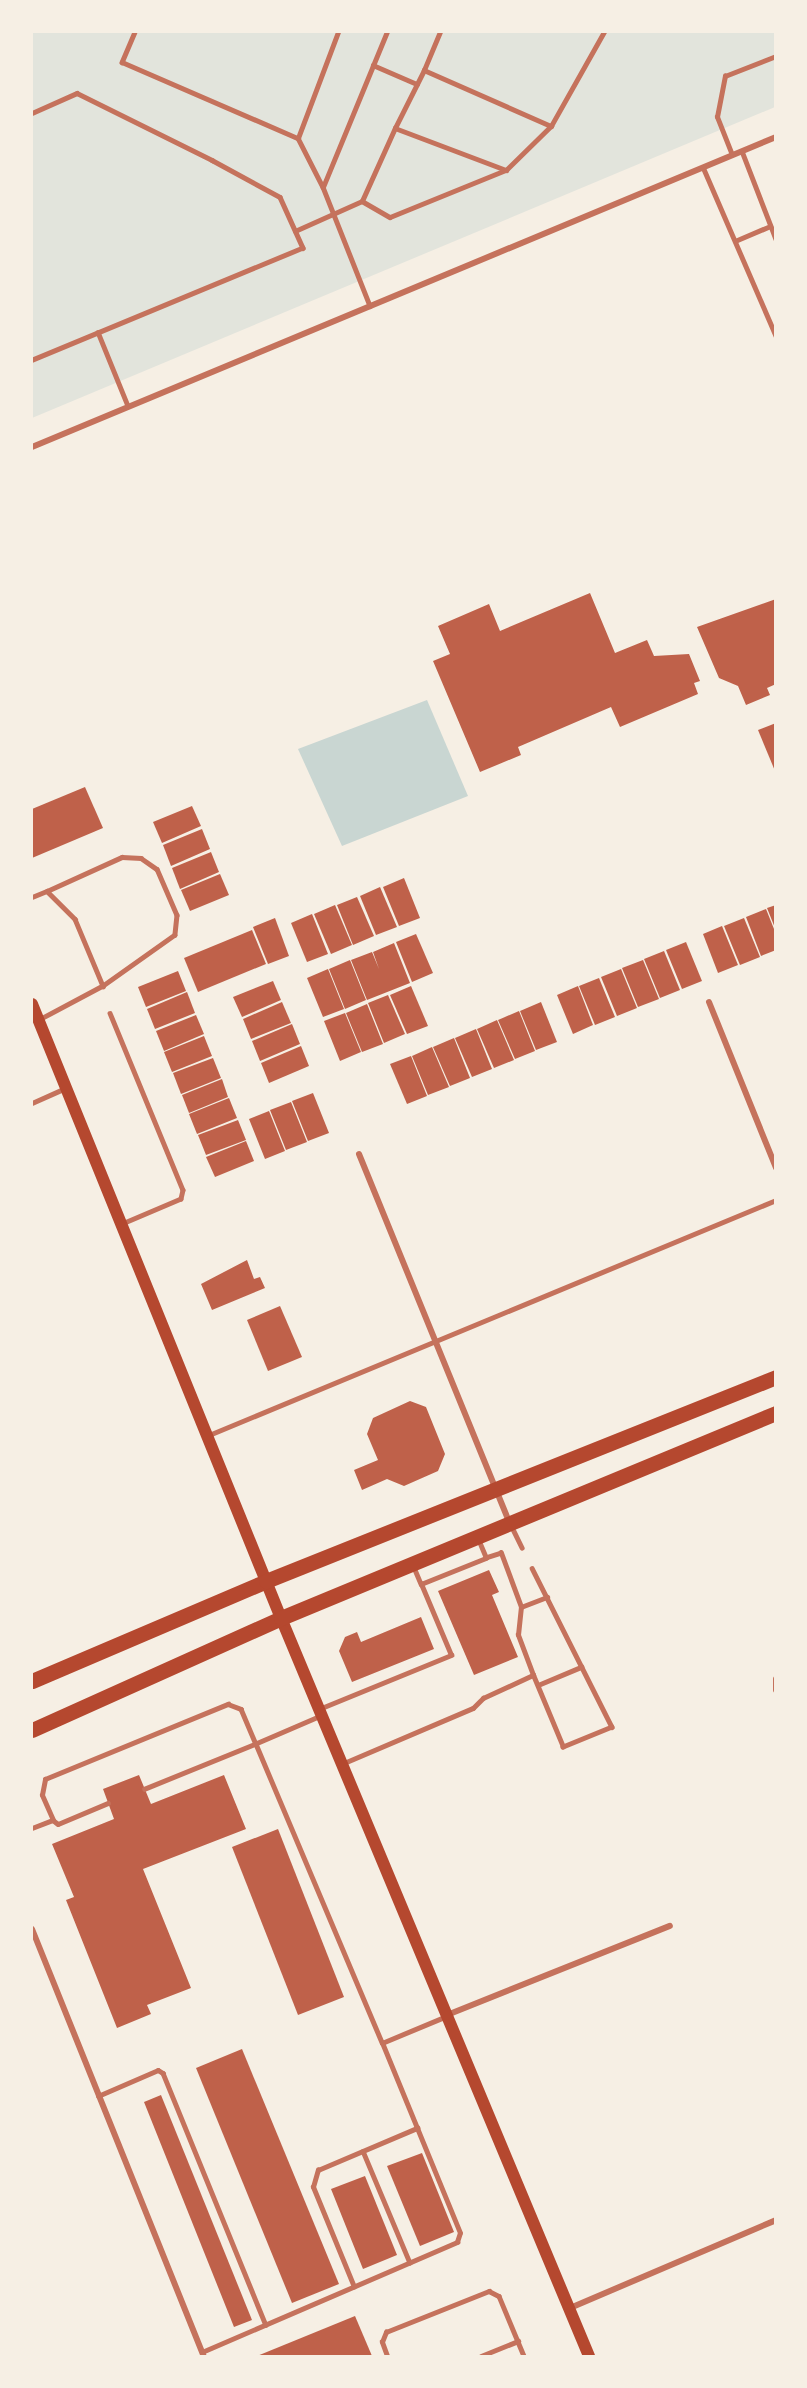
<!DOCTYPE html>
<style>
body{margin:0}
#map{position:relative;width:807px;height:2388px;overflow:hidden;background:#f6efe4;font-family:Roboto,sans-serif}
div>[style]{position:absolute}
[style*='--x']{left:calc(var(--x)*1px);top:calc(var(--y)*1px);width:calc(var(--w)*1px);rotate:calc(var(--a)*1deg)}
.green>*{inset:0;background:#e2e4dc}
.water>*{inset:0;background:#c9d6d2}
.building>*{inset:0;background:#bf614a}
.service>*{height:4.5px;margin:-2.25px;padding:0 2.25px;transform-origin:2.25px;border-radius:2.25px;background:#c5725c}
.minor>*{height:6px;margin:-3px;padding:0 3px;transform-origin:3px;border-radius:3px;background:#c5725c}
.secondary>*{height:12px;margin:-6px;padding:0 6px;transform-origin:6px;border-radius:6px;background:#b5482f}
.primary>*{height:15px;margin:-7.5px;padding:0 7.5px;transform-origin:7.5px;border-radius:7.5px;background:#b5482f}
span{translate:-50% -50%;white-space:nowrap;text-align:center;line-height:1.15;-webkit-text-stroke:4.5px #f6efe4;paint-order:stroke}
.frame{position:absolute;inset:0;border:33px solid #f6efe4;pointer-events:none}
</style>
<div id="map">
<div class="green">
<i style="clip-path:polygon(32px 32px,775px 32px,775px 107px,32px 418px)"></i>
</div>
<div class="water">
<i style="clip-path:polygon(427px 700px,468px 796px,342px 846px,298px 749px)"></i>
</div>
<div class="building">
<i style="clip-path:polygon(590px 593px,615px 653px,647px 640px,654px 656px,689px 654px,700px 681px,694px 683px,698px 694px,620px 727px,611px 707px,518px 747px,521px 755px,480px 772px,433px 661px,450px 654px,438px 626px,489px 604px,500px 631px)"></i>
<i style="clip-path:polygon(776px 599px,776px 684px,767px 688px,770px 695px,746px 705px,738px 686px,719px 678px,697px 627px)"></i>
<i style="clip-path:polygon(776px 723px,776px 771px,775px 771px,758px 730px)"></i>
<i style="clip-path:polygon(85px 787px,103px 828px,32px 858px,32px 809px)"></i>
<i style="clip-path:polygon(192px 806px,201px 826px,162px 843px,153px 822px)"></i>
<i style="clip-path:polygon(202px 829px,210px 849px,171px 866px,163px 845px)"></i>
<i style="clip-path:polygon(211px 852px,219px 872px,180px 889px,172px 868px)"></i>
<i style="clip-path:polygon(220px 874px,229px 895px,190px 911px,181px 890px)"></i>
<i style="clip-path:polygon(404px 878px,420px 918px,399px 926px,383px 887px)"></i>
<i style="clip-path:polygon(380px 887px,397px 927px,376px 935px,360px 896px)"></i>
<i style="clip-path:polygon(357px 897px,374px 936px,353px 945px,337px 905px)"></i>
<i style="clip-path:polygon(335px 905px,352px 945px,331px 954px,314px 914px)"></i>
<i style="clip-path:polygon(776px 905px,776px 928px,775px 928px,767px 908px)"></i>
<i style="clip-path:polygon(766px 909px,776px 934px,776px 950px,761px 956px,746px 917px)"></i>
<i style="clip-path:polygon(312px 914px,328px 954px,307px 962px,291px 923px)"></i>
<i style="clip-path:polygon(275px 918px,289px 956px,268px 964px,253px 927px)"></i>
<i style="clip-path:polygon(744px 918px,760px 957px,740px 965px,724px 926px)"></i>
<i style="clip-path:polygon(722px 926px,738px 965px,718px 973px,703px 934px)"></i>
<i style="clip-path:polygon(252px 930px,266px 964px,198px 992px,184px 958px)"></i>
<i style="clip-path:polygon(416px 934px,433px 973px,412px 982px,396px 942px)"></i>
<i style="clip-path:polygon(686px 942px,702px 981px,682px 989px,666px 950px)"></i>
<i style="clip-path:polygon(394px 943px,410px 983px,367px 1000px,351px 960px,372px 952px,379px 969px,373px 952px)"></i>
<i style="clip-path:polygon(664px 951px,680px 990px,660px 998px,644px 959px)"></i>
<i style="clip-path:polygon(350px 960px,366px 1000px,345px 1009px,329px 969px)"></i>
<i style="clip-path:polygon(643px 960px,659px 999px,638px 1007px,622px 968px)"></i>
<i style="clip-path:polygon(328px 969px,344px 1009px,323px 1017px,307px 978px)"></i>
<i style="clip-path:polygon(621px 969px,637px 1008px,617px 1016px,601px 977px)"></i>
<i style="clip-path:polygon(178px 971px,186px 991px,146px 1007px,138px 987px)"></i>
<i style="clip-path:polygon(599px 978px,615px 1017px,595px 1025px,579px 986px)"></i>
<i style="clip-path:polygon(273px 981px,281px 1000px,242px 1017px,233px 997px)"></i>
<i style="clip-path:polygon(411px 986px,428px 1026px,407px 1034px,390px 995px)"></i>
<i style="clip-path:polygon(578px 986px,593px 1025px,573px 1034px,557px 995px)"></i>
<i style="clip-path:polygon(187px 992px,195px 1013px,155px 1029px,147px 1009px)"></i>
<i style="clip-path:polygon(388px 995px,405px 1034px,384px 1043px,368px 1003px)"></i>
<i style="clip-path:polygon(282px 1002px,291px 1023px,251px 1039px,243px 1019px)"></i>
<i style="clip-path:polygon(541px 1002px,557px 1042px,536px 1050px,520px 1011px)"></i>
<i style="clip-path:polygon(367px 1004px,383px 1044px,362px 1052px,346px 1013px)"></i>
<i style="clip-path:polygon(519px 1011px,535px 1051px,515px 1059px,498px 1020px)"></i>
<i style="clip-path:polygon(345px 1013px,361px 1052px,340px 1061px,324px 1021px)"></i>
<i style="clip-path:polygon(196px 1015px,204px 1034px,164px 1051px,156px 1031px)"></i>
<i style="clip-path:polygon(497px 1020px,514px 1060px,494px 1068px,477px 1029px)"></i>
<i style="clip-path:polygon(292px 1024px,300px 1044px,260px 1061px,252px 1041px)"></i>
<i style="clip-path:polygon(476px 1029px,492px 1069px,472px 1077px,455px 1038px)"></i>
<i style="clip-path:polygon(204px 1036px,212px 1056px,172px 1072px,164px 1052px)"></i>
<i style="clip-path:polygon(454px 1038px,470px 1078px,450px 1086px,433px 1047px)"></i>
<i style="clip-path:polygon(301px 1046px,309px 1066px,269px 1083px,261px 1063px)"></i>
<i style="clip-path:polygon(432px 1047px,449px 1087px,428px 1095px,412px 1056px)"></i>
<i style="clip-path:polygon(411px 1056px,427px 1096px,407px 1104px,390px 1064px)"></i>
<i style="clip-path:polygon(213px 1058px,221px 1078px,181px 1094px,173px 1073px)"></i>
<i style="clip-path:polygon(222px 1079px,228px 1097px,189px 1113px,182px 1095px)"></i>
<i style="clip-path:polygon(313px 1093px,329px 1133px,308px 1141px,292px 1101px)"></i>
<i style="clip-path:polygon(229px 1098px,237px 1118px,197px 1134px,189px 1114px)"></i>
<i style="clip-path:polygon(291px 1102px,307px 1142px,286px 1150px,270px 1110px)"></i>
<i style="clip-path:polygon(269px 1111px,285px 1151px,265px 1159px,249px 1119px)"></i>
<i style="clip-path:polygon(238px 1120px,246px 1140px,206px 1155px,198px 1135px)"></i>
<i style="clip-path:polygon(246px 1141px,254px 1161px,215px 1177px,206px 1157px)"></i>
<i style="clip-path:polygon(247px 1260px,254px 1279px,260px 1277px,265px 1288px,212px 1310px,201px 1284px)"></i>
<i style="clip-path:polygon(280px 1306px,302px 1357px,268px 1371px,247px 1320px)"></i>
<i style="clip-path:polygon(410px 1401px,426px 1407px,445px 1454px,438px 1471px,404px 1486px,387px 1479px,362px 1490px,354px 1470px,378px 1460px,367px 1434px,373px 1418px)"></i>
<i style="clip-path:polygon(489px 1570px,499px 1592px,492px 1595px,518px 1657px,474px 1675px,438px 1591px)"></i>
<i style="clip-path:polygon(421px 1617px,434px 1649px,352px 1682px,339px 1651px,345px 1637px,357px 1632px,361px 1642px)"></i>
<i style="clip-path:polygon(139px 1775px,151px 1804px,224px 1775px,246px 1829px,143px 1869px,191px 1988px,147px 2005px,151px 2014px,117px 2028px,66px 1900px,74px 1897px,52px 1844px,114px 1819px,103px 1789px)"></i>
<i style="clip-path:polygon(278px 1829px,344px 1997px,298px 2015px,232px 1847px)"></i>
<i style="clip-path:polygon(242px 2049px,339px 2284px,292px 2303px,196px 2068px)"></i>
<i style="clip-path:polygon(161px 2095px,252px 2320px,234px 2327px,144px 2102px)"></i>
<i style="clip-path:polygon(422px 2153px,454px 2232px,420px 2246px,387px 2166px)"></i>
<i style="clip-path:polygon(365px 2176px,397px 2255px,363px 2269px,331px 2189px)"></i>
<i style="clip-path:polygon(355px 2316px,372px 2356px,257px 2356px)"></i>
</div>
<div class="service">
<i style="--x:135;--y:32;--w:33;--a:113"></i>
<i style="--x:122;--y:62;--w:192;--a:23.4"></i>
<i style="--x:298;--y:138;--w:55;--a:63"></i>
<i style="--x:323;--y:187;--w:128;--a:68.4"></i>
<i style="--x:373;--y:65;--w:48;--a:23.4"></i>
<i style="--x:424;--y:70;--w:41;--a:-67.2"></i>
<i style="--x:32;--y:113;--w:49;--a:-24"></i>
<i style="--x:77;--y:93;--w:151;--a:26.4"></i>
<i style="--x:212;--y:160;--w:77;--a:28.6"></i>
<i style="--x:280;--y:197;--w:56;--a:65.7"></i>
<i style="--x:303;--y:248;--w:293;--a:157.5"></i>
<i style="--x:395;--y:128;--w:65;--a:-63.4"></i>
<i style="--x:424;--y:70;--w:139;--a:23.8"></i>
<i style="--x:551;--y:126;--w:108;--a:-60.6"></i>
<i style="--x:298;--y:138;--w:113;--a:-69.3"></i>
<i style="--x:742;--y:151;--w:94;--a:68.9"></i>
<i style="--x:732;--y:155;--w:41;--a:-111.5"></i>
<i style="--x:717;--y:117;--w:42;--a:-79"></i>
<i style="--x:725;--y:76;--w:55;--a:-21.4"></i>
<i style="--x:703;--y:167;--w:184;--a:66.6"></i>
<i style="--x:323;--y:187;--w:168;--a:-67.6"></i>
<i style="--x:362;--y:201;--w:32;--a:30"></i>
<i style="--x:390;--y:217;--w:125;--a:-22.1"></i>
<i style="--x:295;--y:231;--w:73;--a:-24.1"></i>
<i style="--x:362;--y:201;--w:80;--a:-65.7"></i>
<i style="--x:395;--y:128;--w:119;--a:20.7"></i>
<i style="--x:506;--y:170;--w:63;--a:-44.4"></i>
<i style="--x:735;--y:241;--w:38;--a:-23"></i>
<i style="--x:98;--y:332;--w:80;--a:67.9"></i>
<i style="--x:47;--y:891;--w:82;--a:-24.4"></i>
<i style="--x:122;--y:857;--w:19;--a:3"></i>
<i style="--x:141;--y:858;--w:19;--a:35"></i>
<i style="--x:157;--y:869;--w:50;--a:66.5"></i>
<i style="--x:177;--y:915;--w:20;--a:96"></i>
<i style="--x:175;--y:935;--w:88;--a:144.7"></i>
<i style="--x:32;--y:897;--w:16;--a:-22"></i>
<i style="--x:47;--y:891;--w:40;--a:45"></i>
<i style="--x:75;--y:919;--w:73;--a:67.3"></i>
<i style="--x:103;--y:986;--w:70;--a:152"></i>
<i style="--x:110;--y:1013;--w:191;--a:67.6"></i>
<i style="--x:183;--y:1190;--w:9;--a:103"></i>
<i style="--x:181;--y:1199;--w:64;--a:157"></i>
<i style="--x:32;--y:1103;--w:36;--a:-24"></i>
<i style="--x:209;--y:1435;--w:614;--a:-22.51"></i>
<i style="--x:511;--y:1525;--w:25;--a:64"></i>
<i style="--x:413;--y:1565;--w:21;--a:67"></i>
<i style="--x:421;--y:1584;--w:70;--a:-21.8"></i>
<i style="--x:486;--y:1558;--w:21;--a:-113"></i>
<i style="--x:532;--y:1568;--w:178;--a:63.3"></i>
<i style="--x:612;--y:1727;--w:53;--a:157.8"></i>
<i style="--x:563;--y:1747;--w:78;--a:-112.6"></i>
<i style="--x:521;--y:1607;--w:28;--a:-21"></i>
<i style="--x:538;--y:1685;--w:47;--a:-22.7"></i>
<i style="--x:319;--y:1709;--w:143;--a:-22.2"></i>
<i style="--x:451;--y:1655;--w:77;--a:-112.9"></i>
<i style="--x:321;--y:1716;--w:71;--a:156.7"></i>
<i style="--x:256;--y:1744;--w:324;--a:67.1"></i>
<i style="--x:344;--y:1763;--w:140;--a:-23.1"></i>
<i style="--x:473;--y:1708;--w:14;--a:-45"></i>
<i style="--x:483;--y:1698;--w:55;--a:-24.7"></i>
<i style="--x:533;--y:1675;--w:43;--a:-110.6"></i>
<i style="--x:518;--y:1635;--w:28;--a:-84"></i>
<i style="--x:521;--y:1607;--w:58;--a:-110.3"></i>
<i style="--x:501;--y:1553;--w:16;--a:162"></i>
<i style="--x:53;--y:1820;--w:6;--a:39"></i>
<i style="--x:58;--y:1824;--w:54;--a:-22.8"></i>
<i style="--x:32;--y:1828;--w:22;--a:-21"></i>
<i style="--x:53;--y:1820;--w:27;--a:-114"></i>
<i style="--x:42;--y:1795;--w:16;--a:-79"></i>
<i style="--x:45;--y:1779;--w:198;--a:-22.3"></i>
<i style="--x:228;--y:1704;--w:14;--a:21"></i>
<i style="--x:241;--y:1709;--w:38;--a:67"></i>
<i style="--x:256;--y:1744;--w:120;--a:157.9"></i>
<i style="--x:98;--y:2096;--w:65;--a:-23.4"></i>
<i style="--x:158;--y:2070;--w:6;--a:31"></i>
<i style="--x:163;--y:2073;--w:272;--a:67.8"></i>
<i style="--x:363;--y:2151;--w:121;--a:67.2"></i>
<i style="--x:354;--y:2287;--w:108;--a:-112.3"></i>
<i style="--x:313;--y:2187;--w:18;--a:-74"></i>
<i style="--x:318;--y:2170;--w:108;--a:-23"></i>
<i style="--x:202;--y:2352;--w:278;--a:-23.3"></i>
<i style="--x:457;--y:2242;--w:9;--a:-72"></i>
<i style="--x:460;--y:2233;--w:205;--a:-112.3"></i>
<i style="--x:382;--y:2043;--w:70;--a:-22.6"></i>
<i style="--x:387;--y:2356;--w:15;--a:-110"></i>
<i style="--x:382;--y:2342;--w:11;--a:-68"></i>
<i style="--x:386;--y:2332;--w:111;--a:-21.7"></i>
<i style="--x:489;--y:2291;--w:11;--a:27"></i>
<i style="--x:499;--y:2296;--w:65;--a:67.4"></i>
<i style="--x:481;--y:2356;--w:40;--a:-22"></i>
</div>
<div class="minor">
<i style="--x:32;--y:447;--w:806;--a:-22.62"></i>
<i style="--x:709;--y:1002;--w:179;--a:68"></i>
<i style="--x:359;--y:1154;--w:397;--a:67.8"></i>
<i style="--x:776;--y:1679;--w:11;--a:90"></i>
<i style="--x:32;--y:1929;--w:460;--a:68.1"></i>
<i style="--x:447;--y:2015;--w:240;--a:-21.8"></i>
<i style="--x:570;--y:2308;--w:224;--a:-23.1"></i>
</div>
<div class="secondary">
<i style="--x:32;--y:1004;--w:663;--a:67.93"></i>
<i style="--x:281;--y:1618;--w:800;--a:67.35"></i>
</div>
<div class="primary">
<i style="--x:32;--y:1681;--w:254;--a:-23.1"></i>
<i style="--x:266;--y:1581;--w:549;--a:-21.8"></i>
<i style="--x:32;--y:1730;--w:273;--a:-24.2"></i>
<i style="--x:281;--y:1618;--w:536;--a:-22.5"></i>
</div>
<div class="frame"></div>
</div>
